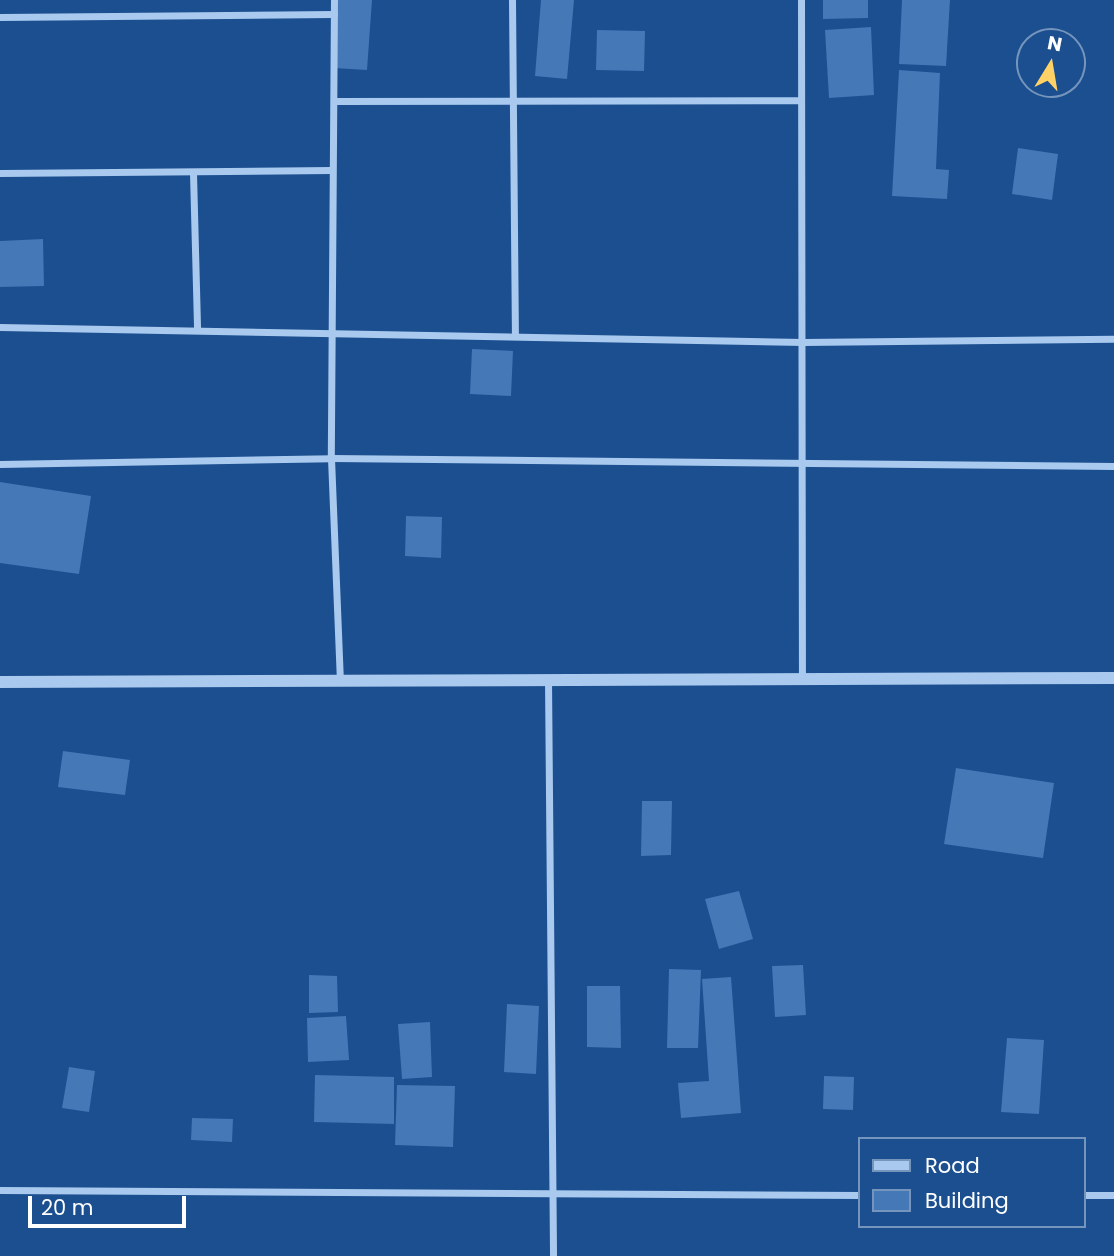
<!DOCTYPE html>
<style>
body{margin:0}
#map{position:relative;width:1114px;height:1256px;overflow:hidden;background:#1b4f8f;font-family:Poppins,sans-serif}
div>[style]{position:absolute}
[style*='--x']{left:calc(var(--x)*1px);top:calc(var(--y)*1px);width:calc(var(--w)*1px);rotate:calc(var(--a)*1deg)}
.building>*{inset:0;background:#4478b7}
.minor>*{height:7px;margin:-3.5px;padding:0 3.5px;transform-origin:3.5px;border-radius:3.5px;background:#a9c9ee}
.tertiary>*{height:12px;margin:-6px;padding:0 6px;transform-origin:6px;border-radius:6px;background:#a9c9ee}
span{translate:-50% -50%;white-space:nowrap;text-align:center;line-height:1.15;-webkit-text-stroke:6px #1b4f8f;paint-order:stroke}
.legend{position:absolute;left:858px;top:1137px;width:228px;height:91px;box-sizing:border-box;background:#1b4f8f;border:2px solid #7695bc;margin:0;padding:9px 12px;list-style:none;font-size:21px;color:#fff}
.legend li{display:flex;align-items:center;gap:14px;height:35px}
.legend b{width:35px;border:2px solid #7695bc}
.north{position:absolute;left:1016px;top:28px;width:70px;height:70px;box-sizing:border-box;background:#1b4f8f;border:2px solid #7695bc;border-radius:50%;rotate:11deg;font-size:19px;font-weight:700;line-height:28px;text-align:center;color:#fff}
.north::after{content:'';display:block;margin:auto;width:24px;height:32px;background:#ffd166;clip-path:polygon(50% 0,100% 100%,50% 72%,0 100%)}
.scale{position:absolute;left:28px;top:1196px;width:158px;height:32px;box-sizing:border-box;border:4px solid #fff;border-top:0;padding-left:9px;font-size:21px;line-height:24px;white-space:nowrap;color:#fff;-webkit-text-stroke:5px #1b4f8f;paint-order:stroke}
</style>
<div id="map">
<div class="building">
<i style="clip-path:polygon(338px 0,372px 0,367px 70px,334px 68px)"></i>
<i style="clip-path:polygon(541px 0,574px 0,567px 79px,535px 76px)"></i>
<i style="clip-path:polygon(823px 0,868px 0,868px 18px,823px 19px)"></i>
<i style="clip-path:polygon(902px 0,950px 0,946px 66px,899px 64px)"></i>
<i style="clip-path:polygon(871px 27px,874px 95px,829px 98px,825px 30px)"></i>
<i style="clip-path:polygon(597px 30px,645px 31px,644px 71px,596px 70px)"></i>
<i style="clip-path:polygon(899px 70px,940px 73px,936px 169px,949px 170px,947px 199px,892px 196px)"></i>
<i style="clip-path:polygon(1018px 148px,1058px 154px,1052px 200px,1012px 194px)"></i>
<i style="clip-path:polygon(43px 239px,44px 286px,0 287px,0 241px)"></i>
<i style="clip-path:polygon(472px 349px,513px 351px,511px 396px,470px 394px)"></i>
<i style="clip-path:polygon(0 482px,91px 496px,79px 574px,0 563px)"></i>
<i style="clip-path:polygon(406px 516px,442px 517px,441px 558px,405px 556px)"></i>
<i style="clip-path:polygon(63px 751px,130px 760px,125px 795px,58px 787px)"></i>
<i style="clip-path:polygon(956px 768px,1054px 783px,1043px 858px,944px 844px)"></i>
<i style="clip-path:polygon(642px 801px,672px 801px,671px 855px,641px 856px)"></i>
<i style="clip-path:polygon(739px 891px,753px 939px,719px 949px,705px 899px)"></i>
<i style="clip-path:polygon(803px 965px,806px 1015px,775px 1017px,772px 966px)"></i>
<i style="clip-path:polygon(669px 969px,701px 970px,698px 1048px,667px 1048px)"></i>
<i style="clip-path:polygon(309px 975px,337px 976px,338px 1012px,309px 1013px)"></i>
<i style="clip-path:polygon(731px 977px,741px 1113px,681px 1118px,678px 1083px,709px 1081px,702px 979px)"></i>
<i style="clip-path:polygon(587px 986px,620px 986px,621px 1048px,587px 1047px)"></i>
<i style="clip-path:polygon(507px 1004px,539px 1006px,536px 1074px,504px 1072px)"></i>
<i style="clip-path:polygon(346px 1016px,349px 1060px,308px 1062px,307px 1018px)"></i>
<i style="clip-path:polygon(430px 1022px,432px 1077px,402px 1079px,398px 1024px)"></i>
<i style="clip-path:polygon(1007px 1038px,1044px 1040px,1039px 1114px,1001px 1112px)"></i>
<i style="clip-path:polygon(69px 1067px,95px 1071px,89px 1112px,62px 1108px)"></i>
<i style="clip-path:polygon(315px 1075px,394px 1077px,394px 1124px,314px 1122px)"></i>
<i style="clip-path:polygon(824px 1076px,854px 1077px,853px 1110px,823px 1109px)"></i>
<i style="clip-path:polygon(397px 1085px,455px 1086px,453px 1147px,395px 1145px)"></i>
<i style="clip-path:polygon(192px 1118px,233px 1119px,232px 1142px,191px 1140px)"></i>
</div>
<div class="minor">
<i style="--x:334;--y:0;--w:458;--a:90.4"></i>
<i style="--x:331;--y:458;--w:220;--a:87.7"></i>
<i style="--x:512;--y:0;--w:336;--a:89.5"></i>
<i style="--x:801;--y:0;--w:679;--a:89.92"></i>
<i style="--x:0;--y:17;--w:334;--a:-0.5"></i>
<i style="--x:335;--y:101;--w:466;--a:-0.1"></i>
<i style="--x:0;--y:173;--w:332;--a:-0.5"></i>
<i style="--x:193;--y:173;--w:157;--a:88.5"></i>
<i style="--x:0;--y:327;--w:803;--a:1.07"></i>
<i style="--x:803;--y:342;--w:311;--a:-0.6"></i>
<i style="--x:0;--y:464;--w:331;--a:-1"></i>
<i style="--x:331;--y:458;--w:783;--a:0.59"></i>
<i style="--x:548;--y:679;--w:577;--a:89.5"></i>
<i style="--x:0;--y:1190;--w:860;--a:0.33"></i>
<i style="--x:1084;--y:1195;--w:30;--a:0"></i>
</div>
<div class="tertiary">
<i style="--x:0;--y:682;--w:1114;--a:-0.21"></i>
</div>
<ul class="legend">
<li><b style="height:9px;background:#a9c9ee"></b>Road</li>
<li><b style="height:19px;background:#4478b7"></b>Building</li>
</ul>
<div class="north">N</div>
<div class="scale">20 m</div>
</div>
